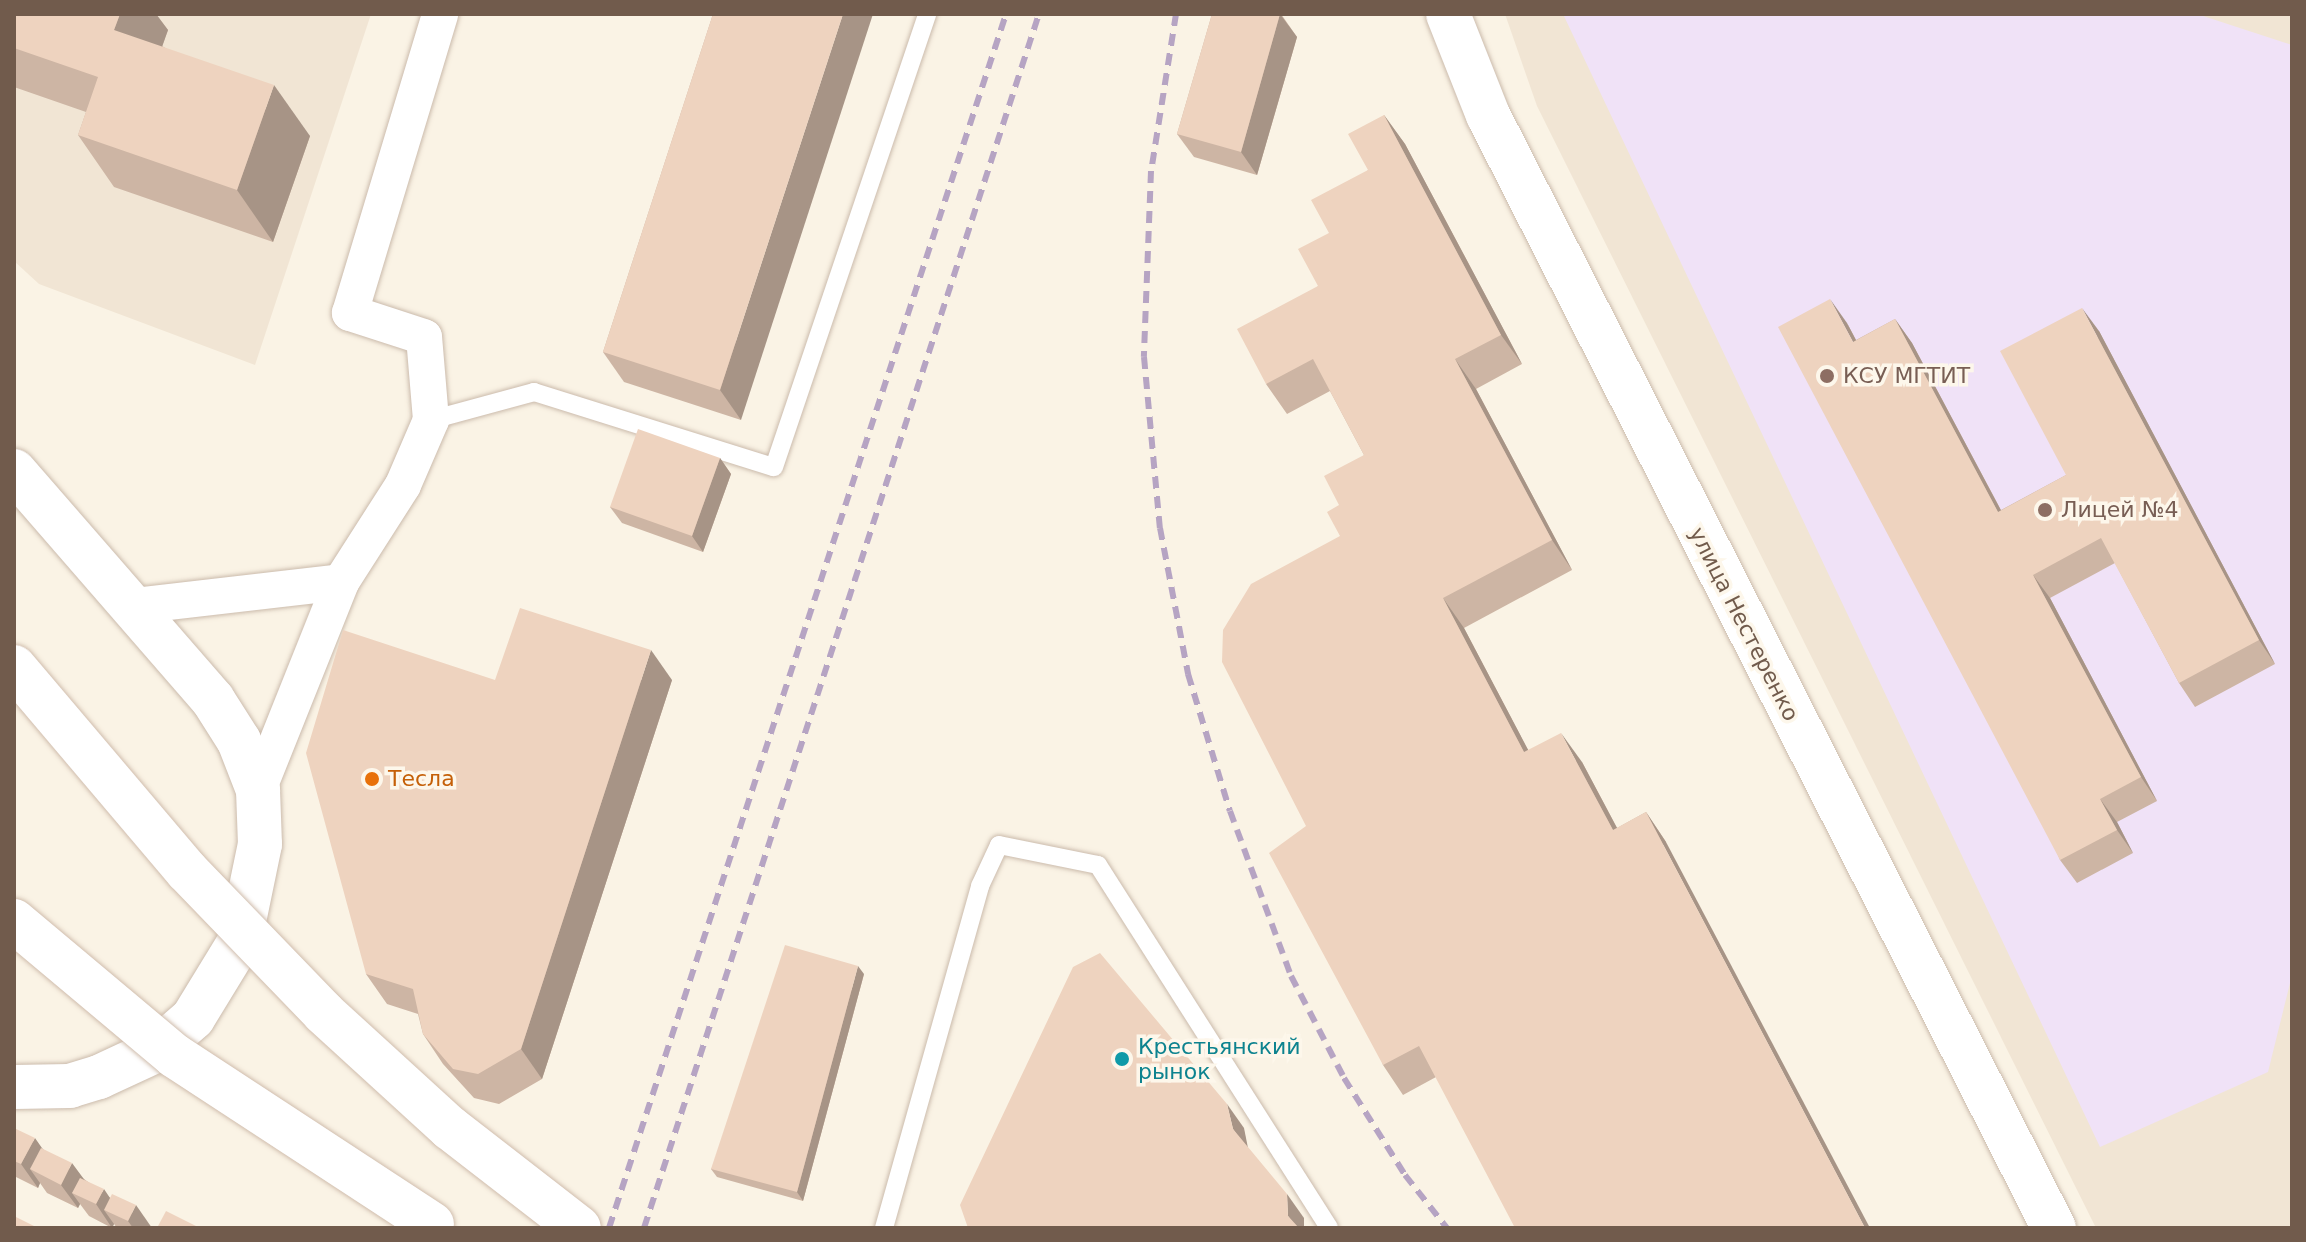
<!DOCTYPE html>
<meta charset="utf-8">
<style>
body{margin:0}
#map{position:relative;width:2306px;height:1242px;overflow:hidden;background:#faf3e5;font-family:"DejaVu Sans",sans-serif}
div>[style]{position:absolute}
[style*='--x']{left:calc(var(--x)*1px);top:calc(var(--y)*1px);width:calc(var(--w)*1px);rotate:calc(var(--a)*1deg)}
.residential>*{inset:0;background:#f1e5d4}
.education>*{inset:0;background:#f0e2f7}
.roads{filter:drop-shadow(0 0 2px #cbbbac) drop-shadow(0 0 2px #cbbbac)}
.lane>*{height:18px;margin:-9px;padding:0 9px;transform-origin:9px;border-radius:9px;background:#fff}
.street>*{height:36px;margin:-18px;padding:0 18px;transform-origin:18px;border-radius:18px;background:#fff}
.secondary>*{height:44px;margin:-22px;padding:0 22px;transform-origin:22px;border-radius:22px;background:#fff}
.rail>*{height:6px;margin-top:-3px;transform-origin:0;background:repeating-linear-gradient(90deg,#b6a4c3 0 12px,transparent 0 20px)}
.bridges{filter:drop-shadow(0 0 2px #d0bdad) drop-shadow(0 0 2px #d0bdad)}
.secondary-bridge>*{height:44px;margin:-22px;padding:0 22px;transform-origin:22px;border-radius:22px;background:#fff}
.wall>*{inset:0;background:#cdb5a4}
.shaded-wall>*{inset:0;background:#a79486}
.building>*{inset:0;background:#eed3bf}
.dots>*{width:22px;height:22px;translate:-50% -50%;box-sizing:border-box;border:4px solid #fdf7eb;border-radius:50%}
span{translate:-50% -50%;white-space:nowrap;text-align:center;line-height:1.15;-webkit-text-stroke:7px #fdf7eb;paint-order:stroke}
.education-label{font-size:22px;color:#785e54}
.left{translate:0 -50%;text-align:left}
.street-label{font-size:22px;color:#715b4c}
.food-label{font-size:22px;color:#c56008}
.culture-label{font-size:22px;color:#0d838f}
.frame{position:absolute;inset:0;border:16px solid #715b4c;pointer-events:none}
</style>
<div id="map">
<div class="residential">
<i style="clip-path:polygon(14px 14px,371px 14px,255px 365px,39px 284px,14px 261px)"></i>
<i style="clip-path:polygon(1505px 14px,2292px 14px,2292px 1228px,2096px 1228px,1537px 106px)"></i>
</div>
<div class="education">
<i style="clip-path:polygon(1563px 14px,2197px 14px,2292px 45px,2292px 975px,2268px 1072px,2100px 1147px)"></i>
</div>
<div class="roads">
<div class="lane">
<i style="--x:431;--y:420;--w:107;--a:-15.2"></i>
<i style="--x:534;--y:392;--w:251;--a:17.4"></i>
<i style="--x:774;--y:467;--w:478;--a:-71.3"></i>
<i style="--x:884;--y:1228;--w:355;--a:-74.3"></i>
<i style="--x:980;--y:886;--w:45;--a:-65.1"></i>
<i style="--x:999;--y:845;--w:101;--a:11.4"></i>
<i style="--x:1098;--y:865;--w:430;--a:57.5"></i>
</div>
<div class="street">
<i style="--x:134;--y:606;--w:208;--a:-6.6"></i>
<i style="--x:258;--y:790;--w:224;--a:-68.2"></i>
<i style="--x:341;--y:582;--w:115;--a:-57.4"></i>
<i style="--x:403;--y:485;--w:71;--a:-66.7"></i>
<i style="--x:431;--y:420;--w:83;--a:-94.8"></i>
<i style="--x:424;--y:337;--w:78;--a:-162"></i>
<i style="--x:350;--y:313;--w:312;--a:-73.2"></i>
</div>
<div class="secondary">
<i style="--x:1448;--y:14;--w:109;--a:68.4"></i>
<i style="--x:1488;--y:115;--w:1249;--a:63.05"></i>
<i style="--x:14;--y:471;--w:303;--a:49"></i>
<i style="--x:213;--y:700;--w:49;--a:57.6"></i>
<i style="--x:239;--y:741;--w:53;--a:68.8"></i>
<i style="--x:258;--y:790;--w:54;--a:87.9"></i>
<i style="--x:260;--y:844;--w:99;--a:101.7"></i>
<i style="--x:240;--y:941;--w:90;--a:121.4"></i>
<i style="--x:193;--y:1018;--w:50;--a:139"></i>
<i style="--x:155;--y:1051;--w:62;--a:155.1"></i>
<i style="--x:99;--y:1077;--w:30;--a:163"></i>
<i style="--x:70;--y:1086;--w:56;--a:179"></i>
</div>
</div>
<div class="rail">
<i style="--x:1176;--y:14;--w:159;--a:99"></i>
<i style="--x:1151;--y:171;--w:186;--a:92.2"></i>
<i style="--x:1144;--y:357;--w:172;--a:84.7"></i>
<i style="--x:1160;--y:528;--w:149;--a:79.1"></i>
<i style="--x:1188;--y:674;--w:143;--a:73"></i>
<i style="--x:1230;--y:811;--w:176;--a:69.7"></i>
<i style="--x:1291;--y:976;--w:115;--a:62.5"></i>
<i style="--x:1344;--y:1078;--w:115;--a:57.8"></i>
<i style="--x:1405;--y:1175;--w:68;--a:51.6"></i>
<i style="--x:609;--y:1228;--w:1277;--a:-71.89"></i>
<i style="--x:644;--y:1228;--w:1277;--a:-71.98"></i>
</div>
<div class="bridges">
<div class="secondary-bridge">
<i style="--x:14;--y:667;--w:267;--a:49.7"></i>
<i style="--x:187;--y:871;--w:197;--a:46"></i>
<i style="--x:324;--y:1013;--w:171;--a:42.4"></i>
<i style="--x:450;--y:1128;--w:163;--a:37.8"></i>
<i style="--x:14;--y:921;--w:210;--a:40"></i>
<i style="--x:175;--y:1056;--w:307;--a:33.2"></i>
</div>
</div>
<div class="wall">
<i style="clip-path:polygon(14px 14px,156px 14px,168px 30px,162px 46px,310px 136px,273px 242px,114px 187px,78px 135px,86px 112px,14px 87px)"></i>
<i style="clip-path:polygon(713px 14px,741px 420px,624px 382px,603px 352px)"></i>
<i style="clip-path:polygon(1212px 14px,1281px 14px,1297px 37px,1257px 175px,1194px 157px,1177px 134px)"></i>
<i style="clip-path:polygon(1384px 115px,1405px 144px,1522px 364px,1476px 389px,1572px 570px,1464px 628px,1528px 750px,1582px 762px,1617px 828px,1646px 812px,1666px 842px,1436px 1077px,1403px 1095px,1383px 1065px,1306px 826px,1340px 536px,1339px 505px,1364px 455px,1330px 391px,1287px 414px,1266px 384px,1318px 286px,1329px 233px,1368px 170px)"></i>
<i style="clip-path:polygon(1895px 319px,1912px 343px,2001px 510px,2066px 475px,2099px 331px,2275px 664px,2195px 707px,2179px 683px,2115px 563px,2050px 598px,2157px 801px,2117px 822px,2133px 853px,2077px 883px,2060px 860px,1847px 323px,1856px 340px)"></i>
<i style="clip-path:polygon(720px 458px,731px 474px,703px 552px,622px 523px,610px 507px)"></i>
<i style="clip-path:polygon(495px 680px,672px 680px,542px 1079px,499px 1104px,474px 1098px,443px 1064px,423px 1034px,418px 1014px,387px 1004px,366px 974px)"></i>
<i style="clip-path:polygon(864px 974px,803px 1201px,717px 1177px,711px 1169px)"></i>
<i style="clip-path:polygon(14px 1128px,84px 1179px,152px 1228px,117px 1228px,114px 1224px,112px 1228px,89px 1216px,80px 1204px,78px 1208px,47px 1193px,40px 1183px,38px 1188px,14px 1176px)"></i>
</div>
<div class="shaded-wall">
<i style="clip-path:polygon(120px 14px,156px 14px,168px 30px,150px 81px,114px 30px)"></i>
<i style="clip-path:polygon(843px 14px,873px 14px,741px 420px,720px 390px)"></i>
<i style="clip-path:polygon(1280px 14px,1297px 37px,1257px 175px,1241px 152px)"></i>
<i style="clip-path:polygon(274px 85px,310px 136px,273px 242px,237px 190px)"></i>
<i style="clip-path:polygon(1384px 115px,1405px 144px,1522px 364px,1501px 335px)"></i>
<i style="clip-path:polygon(1830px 299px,1847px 323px,1869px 365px,1853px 342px)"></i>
<i style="clip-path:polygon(2082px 308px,2099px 331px,2275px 664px,2259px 640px)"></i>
<i style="clip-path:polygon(1895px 319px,1912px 343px,2014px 535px,1998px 512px)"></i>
<i style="clip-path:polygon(1455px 359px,1476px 389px,1572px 570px,1552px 540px)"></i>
<i style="clip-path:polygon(720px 458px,731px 474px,703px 552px,692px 536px)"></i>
<i style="clip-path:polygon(2033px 575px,2050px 598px,2157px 801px,2141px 777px)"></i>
<i style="clip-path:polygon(1443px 598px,1464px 628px,1545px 782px,1524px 752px)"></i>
<i style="clip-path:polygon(651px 650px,672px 680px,542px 1079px,521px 1049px)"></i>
<i style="clip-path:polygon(1561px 733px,1582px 762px,1634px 860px,1613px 830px)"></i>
<i style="clip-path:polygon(2100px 799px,2117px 822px,2133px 853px,2117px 830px)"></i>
<i style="clip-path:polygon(1646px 812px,1666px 842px,1870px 1228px,1865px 1228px)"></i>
<i style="clip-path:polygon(858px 966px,864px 974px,803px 1201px,797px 1192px)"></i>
<i style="clip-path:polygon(1227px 1104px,1244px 1128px,1249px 1153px,1233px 1129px)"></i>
<i style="clip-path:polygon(35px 1138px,51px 1161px,30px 1169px,40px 1183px,38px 1188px,21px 1164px)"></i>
<i style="clip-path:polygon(72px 1163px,89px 1186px,72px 1193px,80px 1204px,78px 1208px,61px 1185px)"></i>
<i style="clip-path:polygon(104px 1189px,120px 1213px,104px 1210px,114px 1224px,112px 1228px,96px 1204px)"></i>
<i style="clip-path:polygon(1287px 1194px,1304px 1218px,1304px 1228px,1297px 1228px,1288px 1216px)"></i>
<i style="clip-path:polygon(136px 1205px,152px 1228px,133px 1228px,128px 1221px)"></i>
</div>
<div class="building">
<i style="clip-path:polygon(14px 14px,120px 14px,114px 30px,274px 85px,237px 190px,78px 135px,98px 77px,14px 48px)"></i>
<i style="clip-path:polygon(713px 14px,843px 14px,720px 390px,603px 352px)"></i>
<i style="clip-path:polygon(1212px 14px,1280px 14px,1241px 152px,1177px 134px)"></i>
<i style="clip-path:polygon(1384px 115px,1501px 335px,1455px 359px,1552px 540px,1443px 598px,1524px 752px,1561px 733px,1613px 830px,1646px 812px,1865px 1228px,1515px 1228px,1419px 1046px,1383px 1065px,1269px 853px,1306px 826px,1222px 662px,1223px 630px,1251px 584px,1340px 536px,1327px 512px,1339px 505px,1324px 476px,1364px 455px,1313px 359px,1266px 384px,1237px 329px,1318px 286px,1298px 249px,1329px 233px,1311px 200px,1368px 170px,1348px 134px)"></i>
<i style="clip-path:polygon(1830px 299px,1853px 342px,1895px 319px,1998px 512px,2066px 475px,2000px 351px,2082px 308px,2259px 640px,2179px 683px,2101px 538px,2033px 575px,2141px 777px,2100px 799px,2117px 830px,2060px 860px,1778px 327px)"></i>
<i style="clip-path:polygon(638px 429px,720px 458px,692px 536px,610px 507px)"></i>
<i style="clip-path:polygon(520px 608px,651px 650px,521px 1049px,478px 1074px,453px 1069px,423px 1034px,413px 989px,366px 974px,306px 753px,343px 630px,495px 680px)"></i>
<i style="clip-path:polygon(785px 945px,858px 966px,797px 1192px,711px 1169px)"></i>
<i style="clip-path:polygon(1100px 953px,1227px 1104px,1233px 1129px,1287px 1194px,1288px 1216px,1299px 1228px,968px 1228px,960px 1205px,1073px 967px)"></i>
<i style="clip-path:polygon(14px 1128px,35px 1138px,21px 1164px,14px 1161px)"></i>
<i style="clip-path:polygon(41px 1148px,72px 1163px,61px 1185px,30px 1169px)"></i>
<i style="clip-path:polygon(80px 1178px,104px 1189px,96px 1204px,72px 1193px)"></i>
<i style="clip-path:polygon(112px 1194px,136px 1205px,128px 1221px,104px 1210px)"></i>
<i style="clip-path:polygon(166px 1211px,198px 1227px,198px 1228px,157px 1228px)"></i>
<i style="clip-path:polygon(14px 1216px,38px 1228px,14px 1228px)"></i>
</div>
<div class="dots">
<i style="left:1827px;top:376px;background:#8d6e63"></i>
<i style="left:2045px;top:510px;background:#8d6e63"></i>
<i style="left:372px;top:779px;background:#e8710a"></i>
<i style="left:1122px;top:1059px;background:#0f9aa8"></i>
</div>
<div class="education-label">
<span class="left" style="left:1843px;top:376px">КСУ МГТИТ</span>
<span class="left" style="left:2061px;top:510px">Лицей №4</span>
</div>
<div class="street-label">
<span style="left:1744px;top:624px;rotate:63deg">улица Нестеренко</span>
</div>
<div class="food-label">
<span class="left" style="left:388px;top:779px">Тесла</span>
</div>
<div class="culture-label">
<span class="left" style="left:1138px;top:1059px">Крестьянский<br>рынок</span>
</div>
<div class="frame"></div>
</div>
